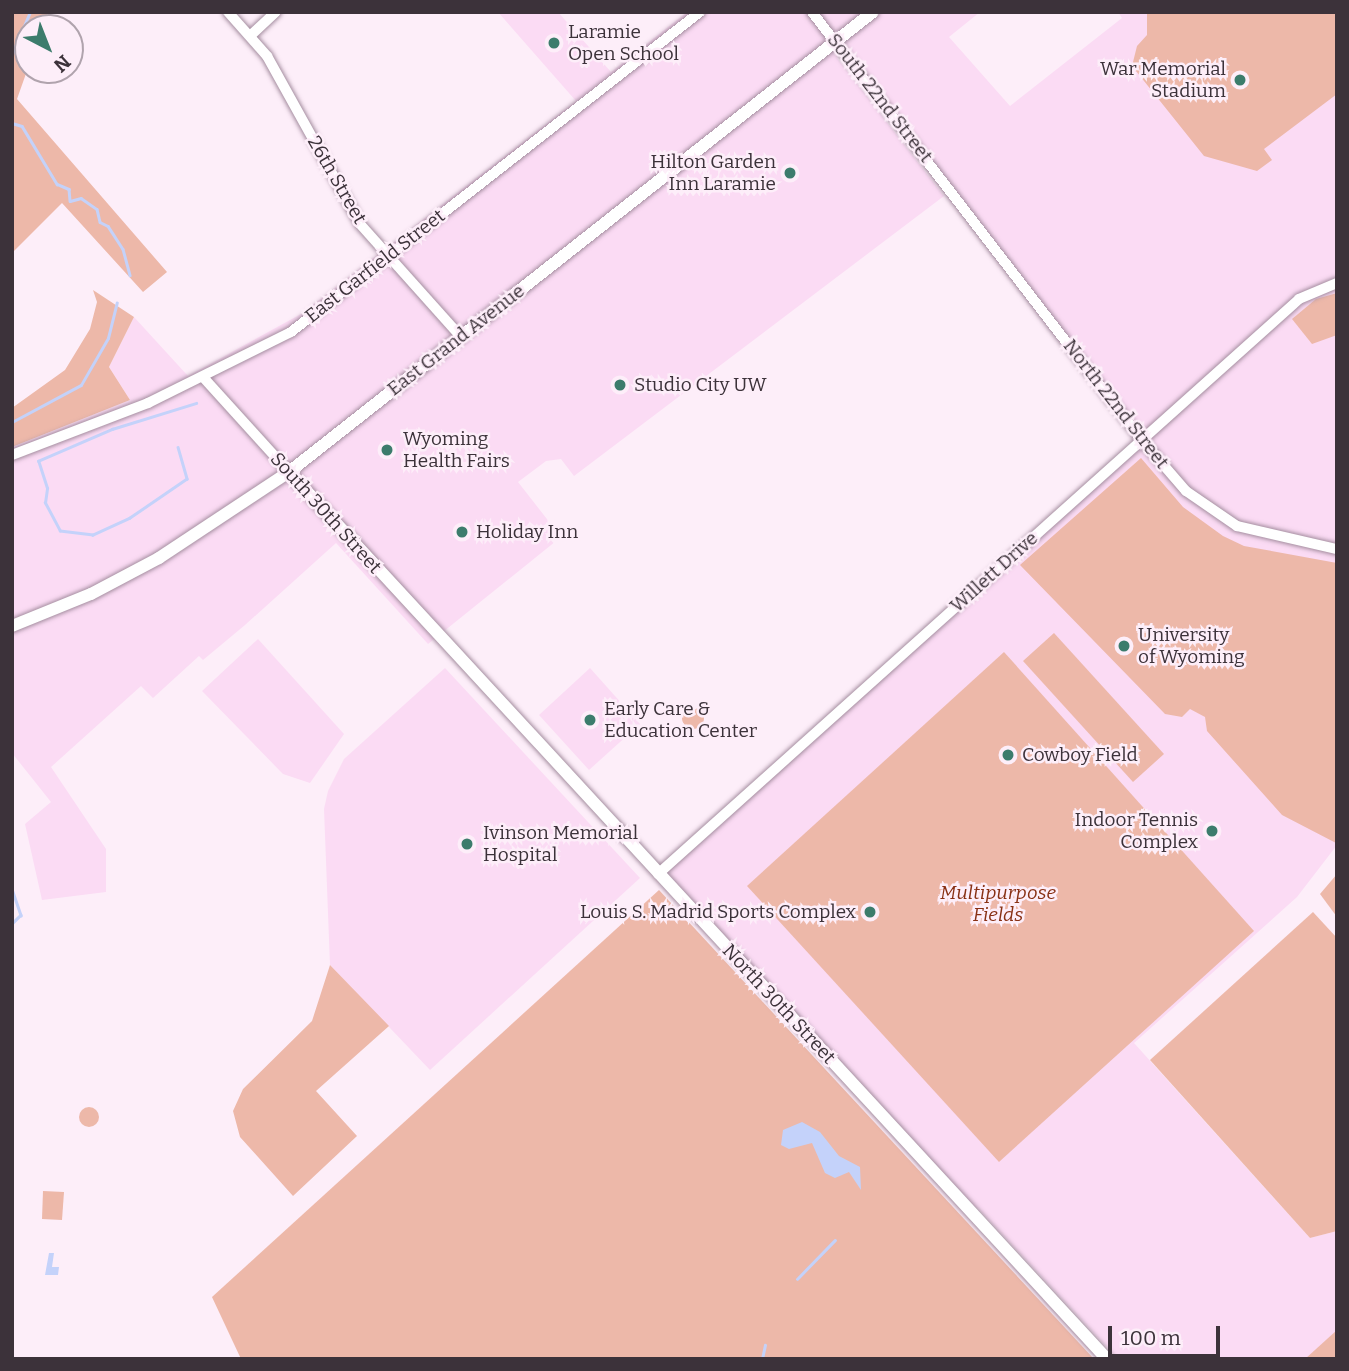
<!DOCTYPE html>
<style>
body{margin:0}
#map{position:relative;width:1349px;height:1371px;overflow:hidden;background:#fdeef9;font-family:Bitter,serif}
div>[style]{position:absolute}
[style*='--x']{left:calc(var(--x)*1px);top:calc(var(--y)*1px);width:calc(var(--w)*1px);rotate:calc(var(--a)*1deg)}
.built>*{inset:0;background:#fbdbf4}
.green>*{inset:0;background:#edb8a9}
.round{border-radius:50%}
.water>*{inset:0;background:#c4d2fa}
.stream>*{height:2.5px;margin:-1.25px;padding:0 1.25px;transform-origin:1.25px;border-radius:1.25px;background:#c4d2fa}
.roads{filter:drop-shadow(0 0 2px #a58ea0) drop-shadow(0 0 2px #a58ea0)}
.minor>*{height:10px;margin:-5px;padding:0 5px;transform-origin:5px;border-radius:5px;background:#fff}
.major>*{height:12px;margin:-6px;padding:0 6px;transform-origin:6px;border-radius:6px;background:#fff}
.dots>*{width:19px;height:19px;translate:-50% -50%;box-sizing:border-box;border:4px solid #fdeef9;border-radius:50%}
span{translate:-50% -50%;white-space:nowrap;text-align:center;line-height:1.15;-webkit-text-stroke:5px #fdeef9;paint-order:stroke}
.poi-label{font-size:19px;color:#3c323a}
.left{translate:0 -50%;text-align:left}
.right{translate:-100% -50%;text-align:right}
.street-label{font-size:19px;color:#3c323a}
.park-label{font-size:19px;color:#883014;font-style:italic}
.frame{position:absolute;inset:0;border:14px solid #3c323a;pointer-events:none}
.north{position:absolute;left:14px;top:14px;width:70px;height:70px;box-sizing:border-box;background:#fdeef9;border:2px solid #b0a3ad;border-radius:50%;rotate:138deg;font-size:19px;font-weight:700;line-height:28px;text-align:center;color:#3c323a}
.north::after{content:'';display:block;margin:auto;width:24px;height:32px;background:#3c7c6c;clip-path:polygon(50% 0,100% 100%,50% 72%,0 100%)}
.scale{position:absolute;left:1108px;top:1326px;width:112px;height:32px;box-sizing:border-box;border:4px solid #3c323a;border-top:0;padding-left:9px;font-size:21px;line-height:24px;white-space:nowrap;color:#3c323a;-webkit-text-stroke:5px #fdeef9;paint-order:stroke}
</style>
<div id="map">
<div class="built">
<i style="clip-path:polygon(498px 12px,558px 12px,611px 72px,687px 12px,980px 12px,949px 37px,1010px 106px,1122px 18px,1118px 12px,1337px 12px,1337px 845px,1297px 897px,1134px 1043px,1310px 1238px,1337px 1231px,1337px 1359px,1118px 1359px,978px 1208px,965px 1205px,658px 874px,1141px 439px,845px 51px,837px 58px,944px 196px,574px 476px,561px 459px,546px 461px,518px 482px,561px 537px,428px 644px,336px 543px,245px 625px,203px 660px,199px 656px,153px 698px,141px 686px,51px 767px,106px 849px,106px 892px,42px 900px,25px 824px,51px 802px,12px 753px,12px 447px,130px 400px,109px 367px,134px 317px,188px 376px,301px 314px,576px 101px)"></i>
<i style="clip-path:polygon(258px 639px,344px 734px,310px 783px,283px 774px,202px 691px)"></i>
<i style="clip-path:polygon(445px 668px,640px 878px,430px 1070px,330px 965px,324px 809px,328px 791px,344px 759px)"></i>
<i style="clip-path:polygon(590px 668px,640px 724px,589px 770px,539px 715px)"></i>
</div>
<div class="green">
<i style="clip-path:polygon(12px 12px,48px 12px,43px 28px,28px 28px,28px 68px,17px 99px,167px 272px,143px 292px,62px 203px,12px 253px)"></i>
<i style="clip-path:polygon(1147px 12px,1337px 12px,1337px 94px,1264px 149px,1272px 160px,1257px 171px,1204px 156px,1132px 66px,1137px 46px,1147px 35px)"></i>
<i style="clip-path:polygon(93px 290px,134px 317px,109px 367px,130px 400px,12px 447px,12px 408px,65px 370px,90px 329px,97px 302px)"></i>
<i style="clip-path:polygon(1337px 293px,1337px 335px,1312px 344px,1292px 319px,1316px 299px)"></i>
<i style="clip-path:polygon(1141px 458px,1183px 507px,1223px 536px,1244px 546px,1337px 563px,1336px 843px,1282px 815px,1207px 731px,1205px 717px,1190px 709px,1182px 717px,1165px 714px,1020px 565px)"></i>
<i style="clip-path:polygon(1054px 633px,1164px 754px,1133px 782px,1023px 661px)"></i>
<i style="clip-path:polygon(1004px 652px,1254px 931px,999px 1162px,747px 886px)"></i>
<i class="round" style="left:682px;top:707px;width:22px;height:22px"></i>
<i style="clip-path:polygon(1337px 874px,1337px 917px,1320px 894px)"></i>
<i style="clip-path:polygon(659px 890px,1094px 1359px,241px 1359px,212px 1297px)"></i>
<i style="clip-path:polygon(1313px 912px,1337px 938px,1337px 1231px,1310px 1238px,1150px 1060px)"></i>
<i style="clip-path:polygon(330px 965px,389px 1026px,316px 1091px,357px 1136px,293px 1196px,240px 1137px,233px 1111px,243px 1089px,312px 1021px)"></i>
<i class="round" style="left:79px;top:1107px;width:20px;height:20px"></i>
<i style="clip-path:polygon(43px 1191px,64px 1192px,62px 1220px,42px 1219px)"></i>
<i style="clip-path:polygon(1337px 1330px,1337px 1359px,1305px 1359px)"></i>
</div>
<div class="water">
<i style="clip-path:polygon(802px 1122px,820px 1132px,839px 1156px,860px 1167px,861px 1190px,849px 1172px,835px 1178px,825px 1173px,812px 1143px,789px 1149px,781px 1145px,783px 1130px)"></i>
<i style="clip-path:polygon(49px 1253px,54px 1253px,52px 1267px,59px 1267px,58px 1275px,45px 1275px)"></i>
</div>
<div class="stream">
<i style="--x:12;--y:54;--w:46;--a:-66.8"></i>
<i style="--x:12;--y:123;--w:10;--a:17"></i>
<i style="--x:22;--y:126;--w:68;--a:58.9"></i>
<i style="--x:57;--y:184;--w:13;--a:23"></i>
<i style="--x:69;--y:189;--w:12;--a:85"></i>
<i style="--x:70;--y:201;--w:11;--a:-15"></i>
<i style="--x:81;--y:198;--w:19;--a:35"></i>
<i style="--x:97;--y:209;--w:13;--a:77"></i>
<i style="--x:100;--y:222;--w:9;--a:27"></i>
<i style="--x:108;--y:226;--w:27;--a:57"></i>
<i style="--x:123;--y:249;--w:27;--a:75"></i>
<i style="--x:12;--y:422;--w:78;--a:-28.2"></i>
<i style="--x:81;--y:385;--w:54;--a:-60.1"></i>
<i style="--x:108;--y:338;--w:36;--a:-76"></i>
<i style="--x:178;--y:447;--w:33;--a:74"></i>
<i style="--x:187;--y:479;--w:69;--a:145.6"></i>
<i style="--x:130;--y:518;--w:41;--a:155.3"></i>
<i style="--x:93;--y:535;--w:33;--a:-173"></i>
<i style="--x:60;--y:531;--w:32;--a:-118"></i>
<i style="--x:45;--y:503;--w:15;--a:-82"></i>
<i style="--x:47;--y:488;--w:28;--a:-108"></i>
<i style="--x:38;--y:461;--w:81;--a:-23.4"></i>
<i style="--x:112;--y:429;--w:88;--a:-17.2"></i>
<i style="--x:12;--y:889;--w:28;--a:71"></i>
<i style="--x:21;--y:915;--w:13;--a:135"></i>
<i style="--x:797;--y:1279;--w:54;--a:-45.7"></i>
<i style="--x:762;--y:1359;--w:14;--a:-78"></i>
</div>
<div class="roads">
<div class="minor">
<i style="--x:228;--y:12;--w:59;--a:48.4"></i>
<i style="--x:267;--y:56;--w:192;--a:61"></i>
<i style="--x:360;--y:224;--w:152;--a:48.2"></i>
<i style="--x:812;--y:12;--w:539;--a:52.39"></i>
<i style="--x:1141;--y:439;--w:69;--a:49.1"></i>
<i style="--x:1186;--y:491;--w:62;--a:34.5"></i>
<i style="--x:1237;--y:526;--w:103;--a:13"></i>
<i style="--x:250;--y:36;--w:35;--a:-43"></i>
<i style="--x:203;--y:377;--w:128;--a:47.8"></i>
<i style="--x:12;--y:455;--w:146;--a:-20.9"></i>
<i style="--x:148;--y:403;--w:160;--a:-26.4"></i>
<i style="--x:291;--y:332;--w:519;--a:-38.04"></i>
<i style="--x:658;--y:874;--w:861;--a:-41.89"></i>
<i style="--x:1299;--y:299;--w:41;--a:-22.8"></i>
</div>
<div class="major">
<i style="--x:289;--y:472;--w:1207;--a:47.32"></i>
<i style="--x:12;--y:626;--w:85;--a:-22.1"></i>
<i style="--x:91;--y:594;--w:77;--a:-27.9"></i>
<i style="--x:159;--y:558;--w:156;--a:-33.5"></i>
<i style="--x:289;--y:472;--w:743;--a:-38.23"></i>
</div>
</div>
<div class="dots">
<i style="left:554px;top:43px;background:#3c7c6c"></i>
<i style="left:1240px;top:80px;background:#3c7c6c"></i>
<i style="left:790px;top:173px;background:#3c7c6c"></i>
<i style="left:620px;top:385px;background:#3c7c6c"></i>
<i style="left:387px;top:450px;background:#3c7c6c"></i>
<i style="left:462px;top:532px;background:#3c7c6c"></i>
<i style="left:1124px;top:646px;background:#3c7c6c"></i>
<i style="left:590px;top:720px;background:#3c7c6c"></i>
<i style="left:1008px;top:755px;background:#3c7c6c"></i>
<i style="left:1212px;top:831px;background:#3c7c6c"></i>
<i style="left:467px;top:844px;background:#3c7c6c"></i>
<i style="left:870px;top:912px;background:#3c7c6c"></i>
</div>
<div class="poi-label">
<span class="left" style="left:568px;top:43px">Laramie<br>Open School</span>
<span class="right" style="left:1226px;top:80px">War Memorial<br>Stadium</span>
<span class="right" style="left:776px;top:173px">Hilton Garden<br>Inn Laramie</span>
<span class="left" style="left:634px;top:385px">Studio City UW</span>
<span class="left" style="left:403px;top:450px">Wyoming<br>Health Fairs</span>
<span class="left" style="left:476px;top:532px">Holiday Inn</span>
<span class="left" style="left:1138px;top:646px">University<br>of Wyoming</span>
<span class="left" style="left:604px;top:720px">Early Care &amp;<br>Education Center</span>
<span class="left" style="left:1022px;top:755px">Cowboy Field</span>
<span class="right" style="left:1198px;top:831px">Indoor Tennis<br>Complex</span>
<span class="left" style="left:483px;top:844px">Ivinson Memorial<br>Hospital</span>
<span class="right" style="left:856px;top:912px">Louis S. Madrid Sports Complex</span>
</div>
<div class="street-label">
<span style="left:880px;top:98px;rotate:52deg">South 22nd Street</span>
<span style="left:337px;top:180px;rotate:60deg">26th Street</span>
<span style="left:375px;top:266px;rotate:-38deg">East Garfield Street</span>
<span style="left:456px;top:340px;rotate:-38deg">East Grand Avenue</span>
<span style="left:1116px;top:404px;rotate:52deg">North 22nd Street</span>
<span style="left:326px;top:513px;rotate:48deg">South 30th Street</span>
<span style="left:994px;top:572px;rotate:-42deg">Willett Drive</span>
<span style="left:779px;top:1004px;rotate:47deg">North 30th Street</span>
</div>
<div class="park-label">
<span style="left:998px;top:904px">Multipurpose<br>Fields</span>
</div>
<div class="frame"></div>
<div class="north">N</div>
<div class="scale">100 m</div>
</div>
